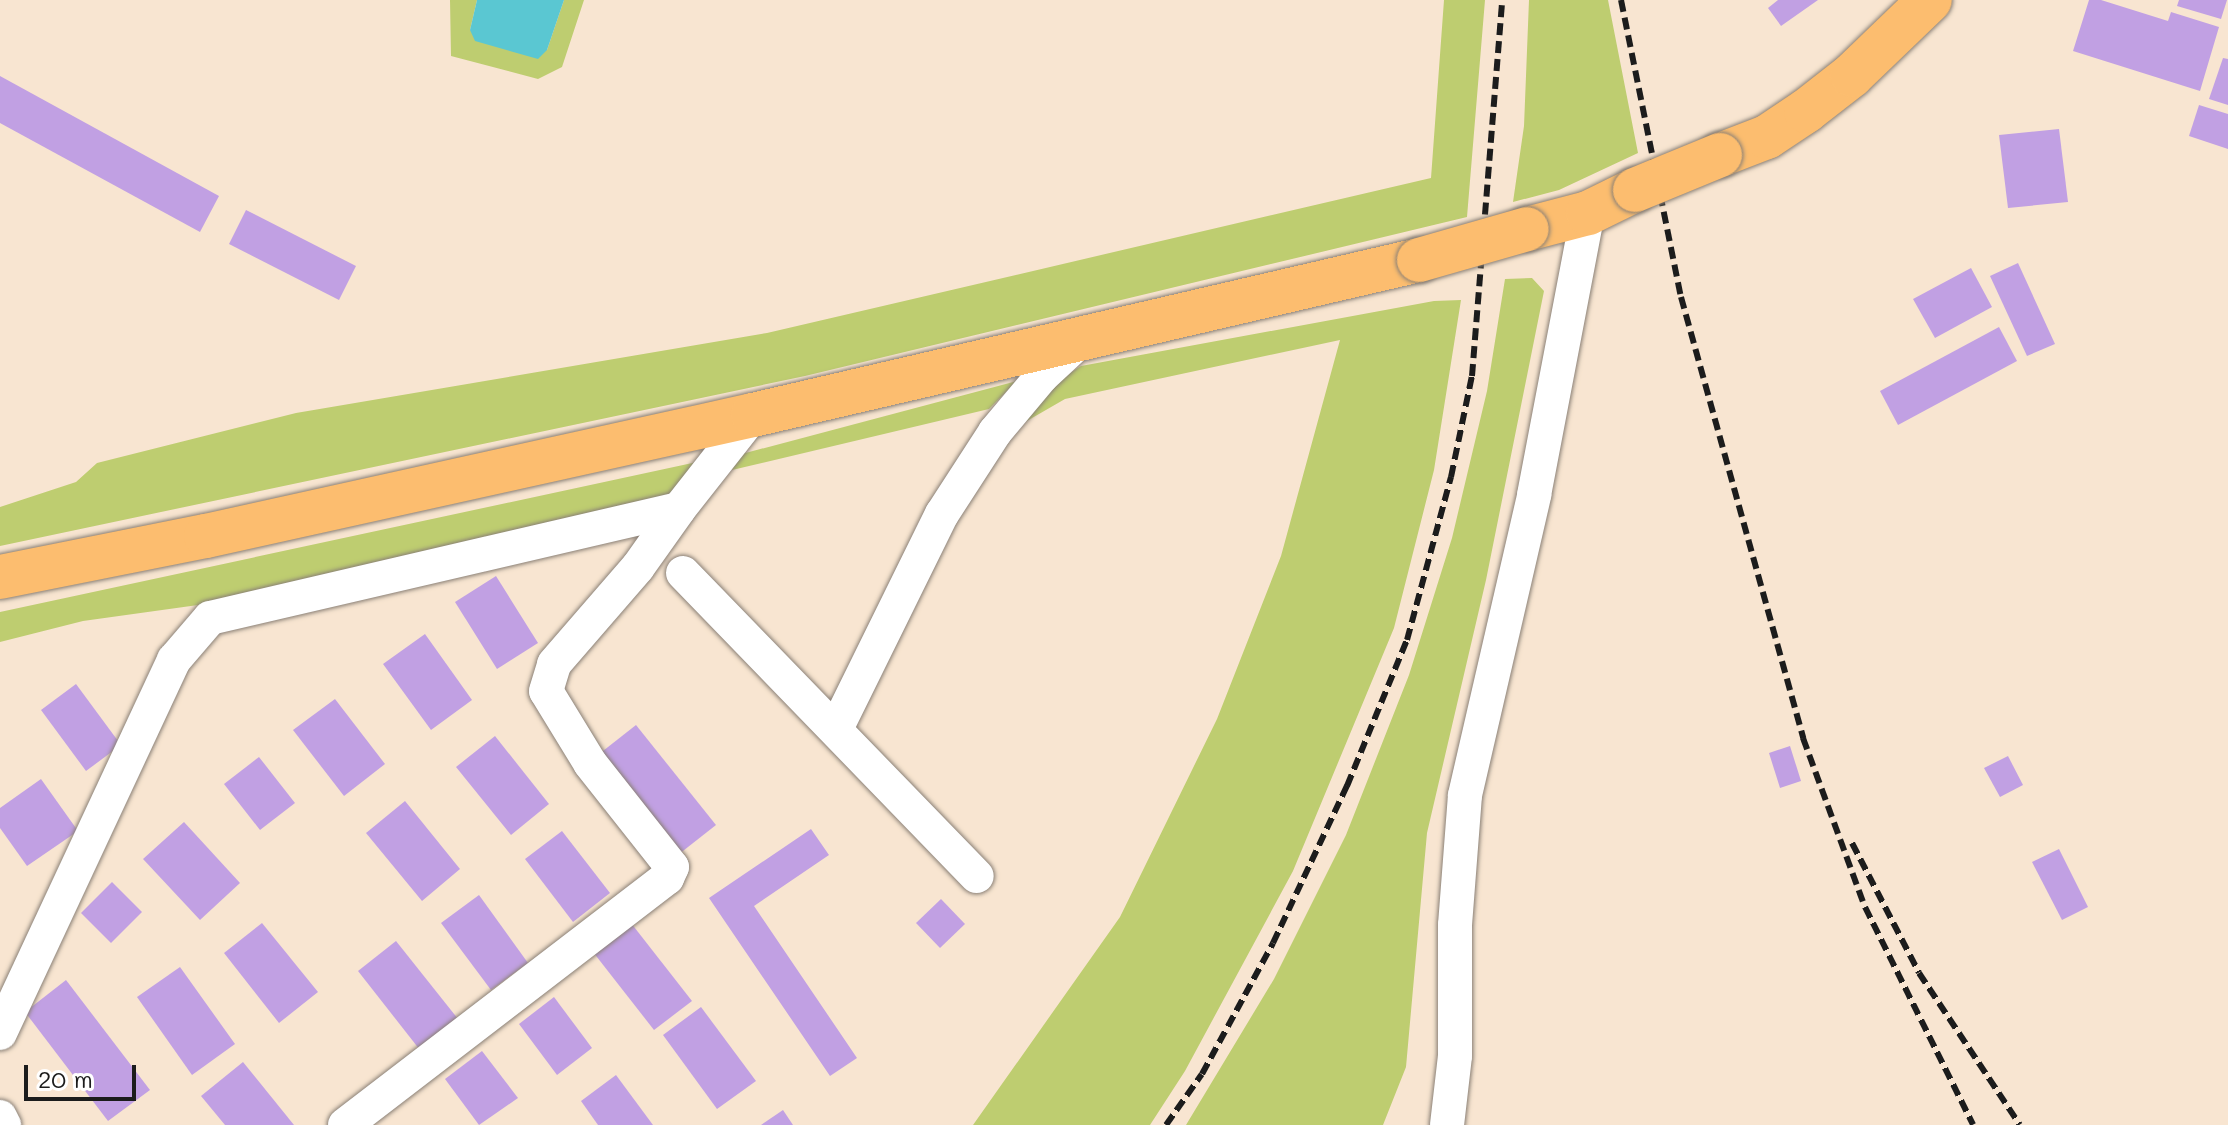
<!DOCTYPE html>
<style>
body{margin:0}
#map{position:relative;width:2228px;height:1125px;overflow:hidden;background:#f8e5d1;font-family:Mali,sans-serif}
div>[style]{position:absolute}
[style*='--x']{left:calc(var(--x)*1px);top:calc(var(--y)*1px);width:calc(var(--w)*1px);rotate:calc(var(--a)*1deg)}
.green>*{inset:0;background:#becd70}
.water>*{inset:0;background:#5ac7d2}
.building>*{inset:0;background:#c1a0e3}
.roads{filter:drop-shadow(0 0 2px #8a8076) drop-shadow(0 0 2px #8a8076)}
.street>*{height:34px;margin:-17px;padding:0 17px;transform-origin:17px;border-radius:17px;background:#fff}
.primary>*{height:44px;margin:-22px;padding:0 22px;transform-origin:22px;border-radius:22px;background:#fcbd6f}
.rail>*{height:6px;margin-top:-3px;transform-origin:0;background:repeating-linear-gradient(90deg,#1c1c1c 0 12px,transparent 0 18px)}
.bridges{filter:drop-shadow(0 0 2px #8a8076) drop-shadow(0 0 2px #8a8076)}
.primary-bridge>*{height:44px;margin:-22px;padding:0 22px;transform-origin:22px;border-radius:22px;background:#fcbd6f}
span{translate:-50% -50%;white-space:nowrap;text-align:center;line-height:1.15;-webkit-text-stroke:6px #fff;paint-order:stroke}
.scale{position:absolute;left:24px;top:1065px;width:112px;height:36px;box-sizing:border-box;border:4px solid #1c1c1c;border-top:0;padding-left:10px;font-size:24px;line-height:28px;white-space:nowrap;color:#1c1c1c;-webkit-text-stroke:6px #fff;paint-order:stroke}
</style>
<div id="map">
<div class="green">
<i style="clip-path:polygon(450px 0,477px 0,470px 30px,547px 50px,564px 0,584px 0,562px 67px,538px 79px,451px 56px)"></i>
<i style="clip-path:polygon(1444px 0,1485px 0,1467px 217px,805px 376px,0 546px,0 507px,76px 482px,97px 463px,296px 413px,767px 333px,1431px 178px)"></i>
<i style="clip-path:polygon(1529px 0,1608px 0,1638px 153px,1559px 190px,1513px 202px,1524px 126px)"></i>
<i style="clip-path:polygon(1532px 278px,1544px 291px,1486px 580px,1427px 833px,1406px 1067px,1383px 1125px,1186px 1125px,1274px 979px,1346px 835px,1409px 675px,1452px 538px,1487px 391px,1505px 279px)"></i>
<i style="clip-path:polygon(1461px 300px,1434px 470px,1394px 628px,1293px 871px,1185px 1071px,1150px 1125px,973px 1125px,1120px 917px,1217px 719px,1281px 556px,1340px 340px,1065px 399px,1006px 433px,1059px 380px,1081px 366px,1434px 301px)"></i>
<i style="clip-path:polygon(1017px 381px,989px 409px,732px 470px,738px 455px)"></i>
<i style="clip-path:polygon(697px 462px,672px 501px,198px 605px,83px 621px,0 642px,0 612px)"></i>
</div>
<div class="water">
<i style="clip-path:polygon(477px 0,564px 0,547px 50px,538px 59px,475px 41px,470px 30px)"></i>
</div>
<div class="building">
<i style="clip-path:polygon(1778px 0,1818px 0,1781px 26px,1768px 8px)"></i>
<i style="clip-path:polygon(2089px 0,2101px 0,2168px 21px,2171px 12px,2219px 27px,2200px 91px,2073px 51px)"></i>
<i style="clip-path:polygon(2179px 0,2227px 0,2221px 19px,2177px 6px)"></i>
<i style="clip-path:polygon(2223px 58px,2228px 59px,2228px 105px,2209px 99px)"></i>
<i style="clip-path:polygon(0 76px,219px 196px,200px 232px,0 123px)"></i>
<i style="clip-path:polygon(2199px 105px,2228px 114px,2228px 149px,2189px 136px)"></i>
<i style="clip-path:polygon(2059px 129px,2068px 202px,2008px 208px,1999px 135px)"></i>
<i style="clip-path:polygon(246px 210px,356px 266px,339px 300px,229px 244px)"></i>
<i style="clip-path:polygon(2018px 263px,2055px 344px,2027px 356px,1990px 276px)"></i>
<i style="clip-path:polygon(1971px 268px,1992px 307px,1935px 338px,1913px 299px)"></i>
<i style="clip-path:polygon(1999px 327px,2017px 361px,1898px 425px,1880px 391px)"></i>
<i style="clip-path:polygon(496px 576px,538px 643px,497px 669px,455px 602px)"></i>
<i style="clip-path:polygon(425px 634px,472px 700px,431px 730px,383px 664px)"></i>
<i style="clip-path:polygon(76px 684px,121px 745px,86px 771px,41px 710px)"></i>
<i style="clip-path:polygon(335px 699px,385px 764px,344px 796px,293px 730px)"></i>
<i style="clip-path:polygon(636px 725px,716px 825px,674px 858px,594px 758px)"></i>
<i style="clip-path:polygon(495px 736px,549px 804px,511px 835px,456px 767px)"></i>
<i style="clip-path:polygon(1790px 746px,1801px 781px,1780px 788px,1769px 753px)"></i>
<i style="clip-path:polygon(2008px 756px,2023px 785px,2000px 797px,1984px 768px)"></i>
<i style="clip-path:polygon(259px 757px,295px 803px,260px 830px,224px 784px)"></i>
<i style="clip-path:polygon(41px 779px,78px 831px,27px 866px,0 828px,0 808px)"></i>
<i style="clip-path:polygon(405px 801px,460px 869px,422px 901px,366px 833px)"></i>
<i style="clip-path:polygon(184px 822px,240px 883px,200px 920px,143px 859px)"></i>
<i style="clip-path:polygon(811px 829px,829px 855px,754px 906px,857px 1058px,830px 1076px,709px 898px)"></i>
<i style="clip-path:polygon(562px 831px,610px 893px,573px 922px,525px 859px)"></i>
<i style="clip-path:polygon(2059px 849px,2088px 907px,2062px 920px,2032px 862px)"></i>
<i style="clip-path:polygon(112px 882px,142px 912px,111px 943px,81px 913px)"></i>
<i style="clip-path:polygon(479px 895px,528px 963px,491px 990px,441px 923px)"></i>
<i style="clip-path:polygon(941px 899px,965px 924px,940px 948px,916px 923px)"></i>
<i style="clip-path:polygon(262px 923px,318px 992px,279px 1023px,224px 953px)"></i>
<i style="clip-path:polygon(631px 923px,692px 1001px,654px 1030px,593px 952px)"></i>
<i style="clip-path:polygon(396px 941px,466px 1029px,427px 1059px,358px 971px)"></i>
<i style="clip-path:polygon(180px 967px,235px 1044px,192px 1075px,137px 997px)"></i>
<i style="clip-path:polygon(66px 980px,150px 1090px,108px 1121px,25px 1012px)"></i>
<i style="clip-path:polygon(554px 997px,592px 1048px,557px 1075px,519px 1024px)"></i>
<i style="clip-path:polygon(701px 1007px,756px 1081px,717px 1109px,663px 1035px)"></i>
<i style="clip-path:polygon(482px 1051px,518px 1098px,479px 1125px,445px 1079px)"></i>
<i style="clip-path:polygon(243px 1062px,294px 1125px,225px 1125px,201px 1096px)"></i>
<i style="clip-path:polygon(616px 1075px,653px 1125px,598px 1125px,581px 1101px)"></i>
<i style="clip-path:polygon(783px 1110px,793px 1125px,761px 1125px)"></i>
</div>
<div class="roads">
<div class="street">
<i style="--x:683;--y:573;--w:422;--a:45.9"></i>
<i style="--x:836;--y:729;--w:240;--a:-63.8"></i>
<i style="--x:942;--y:514;--w:98;--a:-57.1"></i>
<i style="--x:995;--y:432;--w:73;--a:-50"></i>
<i style="--x:1042;--y:376;--w:57;--a:-42.9"></i>
<i style="--x:0;--y:1033;--w:412;--a:-65"></i>
<i style="--x:174;--y:660;--w:55;--a:-49.4"></i>
<i style="--x:210;--y:618;--w:481;--a:-13.1"></i>
<i style="--x:0;--y:1117;--w:9;--a:63"></i>
<i style="--x:345;--y:1125;--w:406;--a:-37.5"></i>
<i style="--x:667;--y:878;--w:12;--a:-66"></i>
<i style="--x:672;--y:867;--w:132;--a:-128.3"></i>
<i style="--x:590;--y:763;--w:84;--a:-121.4"></i>
<i style="--x:546;--y:691;--w:28;--a:-73"></i>
<i style="--x:554;--y:664;--w:128;--a:-49.1"></i>
<i style="--x:638;--y:567;--w:71;--a:-54.7"></i>
<i style="--x:679;--y:509;--w:120;--a:-51.8"></i>
<i style="--x:1447;--y:1125;--w:69;--a:-83.4"></i>
<i style="--x:1455;--y:1056;--w:131;--a:-90"></i>
<i style="--x:1455;--y:925;--w:130;--a:-85.6"></i>
<i style="--x:1465;--y:795;--w:308;--a:-77"></i>
<i style="--x:1534;--y:495;--w:287;--a:-79.2"></i>
</div>
<div class="primary">
<i style="--x:1720;--y:155;--w:50;--a:-21"></i>
<i style="--x:1767;--y:137;--w:47;--a:-33.7"></i>
<i style="--x:1806;--y:111;--w:58;--a:-38"></i>
<i style="--x:1852;--y:75;--w:108;--a:-43.9"></i>
<i style="--x:1527;--y:229;--w:63;--a:-14.7"></i>
<i style="--x:1588;--y:213;--w:52;--a:-26.1"></i>
<i style="--x:0;--y:577;--w:210;--a:-11.3"></i>
<i style="--x:206;--y:536;--w:560;--a:-12.47"></i>
<i style="--x:753;--y:415;--w:684;--a:-13.1"></i>
</div>
</div>
<div class="rail">
<i style="--x:1621;--y:0;--w:303;--a:78.6"></i>
<i style="--x:1681;--y:297;--w:458;--a:74.5"></i>
<i style="--x:1803;--y:738;--w:180;--a:69.9"></i>
<i style="--x:1865;--y:907;--w:243;--a:63.6"></i>
<i style="--x:1852;--y:843;--w:146;--a:62.7"></i>
<i style="--x:1919;--y:973;--w:182;--a:56.4"></i>
<i style="--x:1166;--y:1125;--w:62;--a:-54.8"></i>
<i style="--x:1202;--y:1074;--w:149;--a:-61.5"></i>
<i style="--x:1273;--y:943;--w:174;--a:-64.8"></i>
<i style="--x:1347;--y:786;--w:158;--a:-67.7"></i>
<i style="--x:1407;--y:640;--w:169;--a:-74.9"></i>
<i style="--x:1451;--y:477;--w:103;--a:-78.3"></i>
<i style="--x:1472;--y:376;--w:377;--a:-85.4"></i>
</div>
<div class="bridges">
<div class="primary-bridge">
<i style="--x:1635;--y:190;--w:92;--a:-22.4"></i>
<i style="--x:1419;--y:260;--w:112;--a:-16"></i>
</div>
</div>
<div class="scale">20 m</div>
</div>
